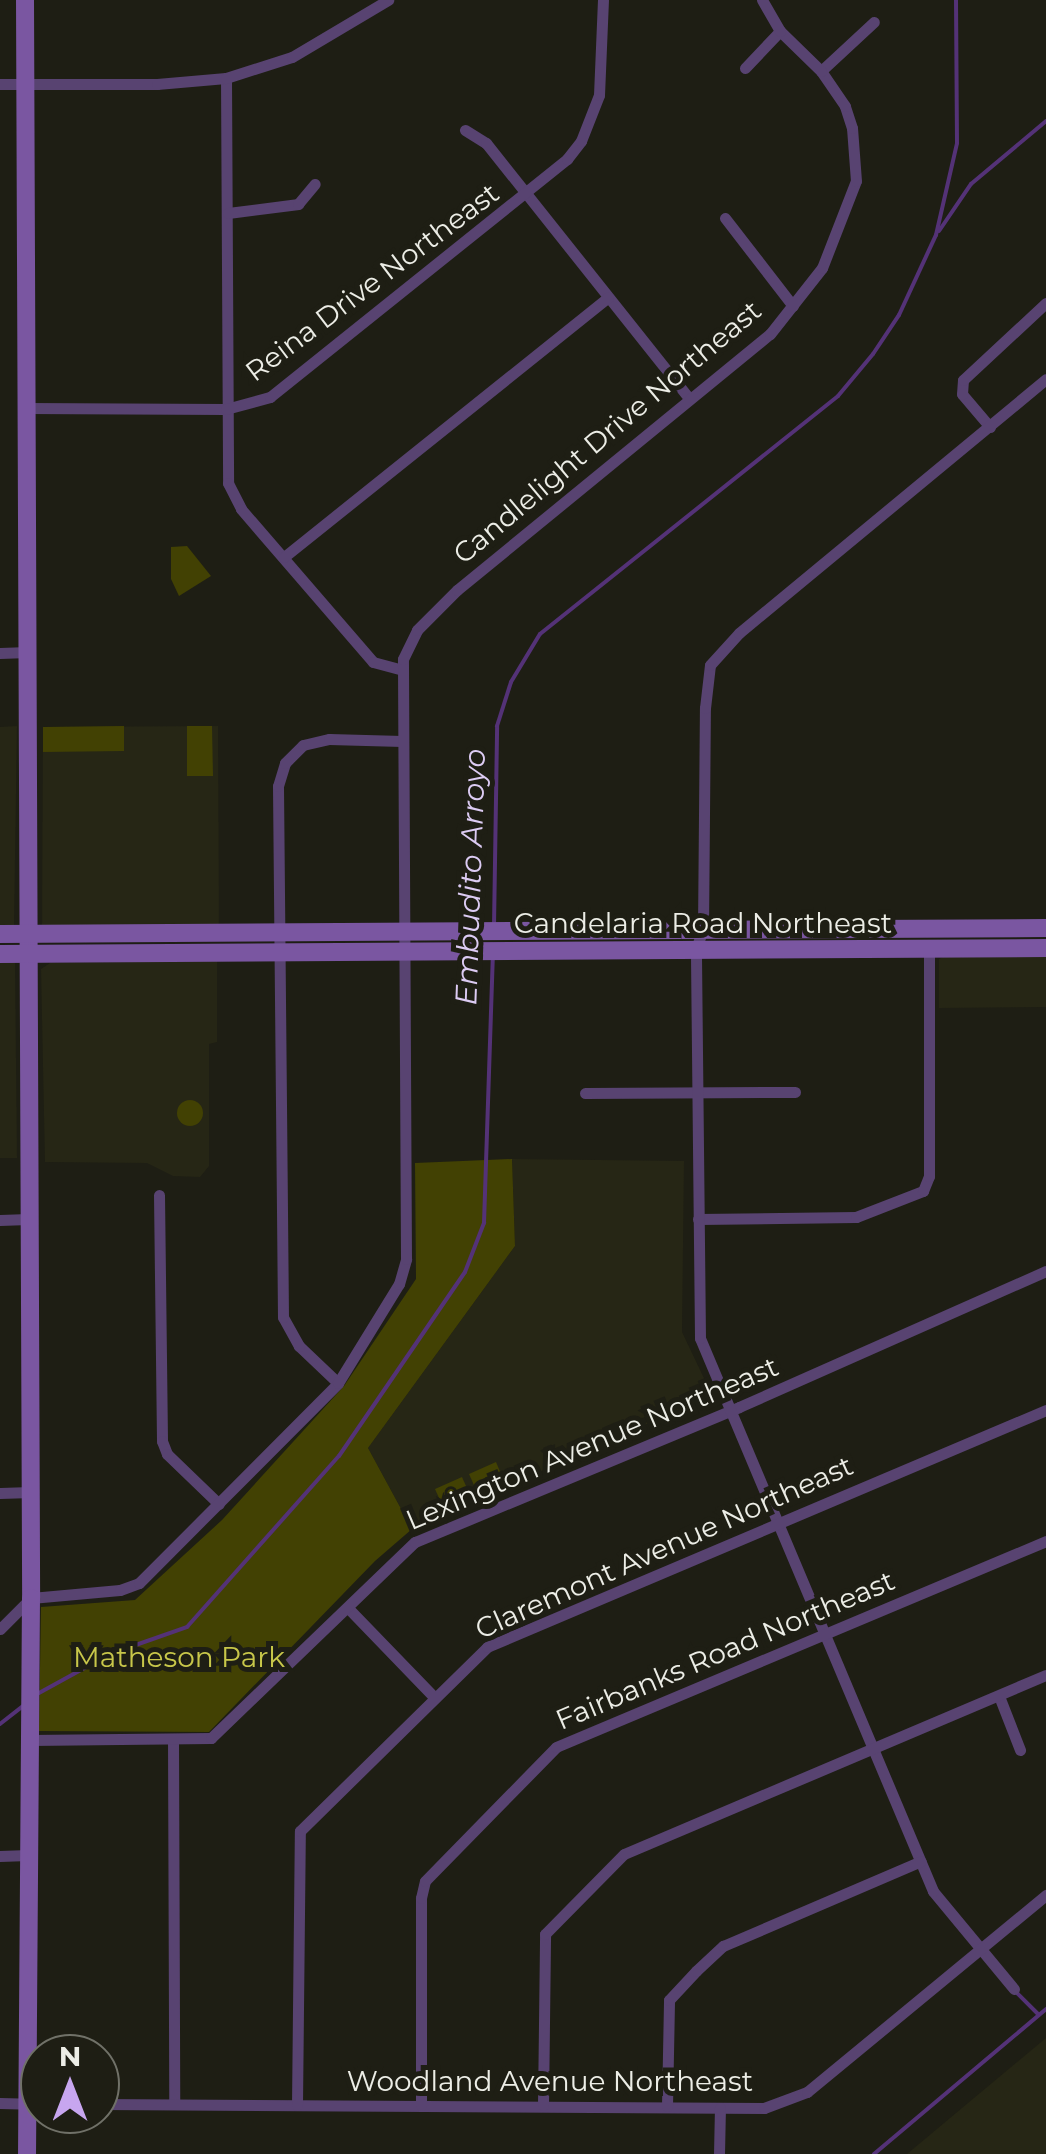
<!DOCTYPE html>
<style>
body{margin:0}
#map{position:relative;width:1046px;height:2154px;overflow:hidden;background:#1e1e14;font-family:Montserrat,sans-serif}
div>[style]{position:absolute}
[style*='--x']{left:calc(var(--x)*1px);top:calc(var(--y)*1px);width:calc(var(--w)*1px);rotate:calc(var(--a)*1deg)}
.built>*{inset:0;background:#262615}
.green>*{inset:0;background:#424103}
.round{border-radius:50%}
.stream>*{height:4px;margin:-2px;padding:0 2px;transform-origin:2px;border-radius:2px;background:#543277}
.street>*{height:11px;margin:-5.5px;padding:0 5.5px;transform-origin:5.5px;border-radius:5.5px;background:#584371}
.secondary>*{height:18px;margin:-9px;padding:0 9px;transform-origin:9px;border-radius:9px;background:#7a56a1}
span{translate:-50% -50%;white-space:nowrap;text-align:center;line-height:1.15;-webkit-text-stroke:10px #1e1e14;paint-order:stroke}
.street-label{font-size:28px;color:#ecede6}
.park-label{font-size:28px;color:#c8c74a}
.water-label{font-size:30px;color:#dccbf3;font-style:italic}
.north{position:absolute;left:20px;top:2034px;width:100px;height:100px;box-sizing:border-box;background:#1e1e14;border:2px solid #707168;border-radius:50%;rotate:0deg;font-size:28px;font-weight:700;line-height:40px;text-align:center;color:#ecede6}
.north::after{content:'';display:block;margin:auto;width:35px;height:45px;background:#c7a6ef;clip-path:polygon(50% 0,100% 100%,50% 72%,0 100%)}
</style>
<div id="map">
<div class="built">
<i style="clip-path:polygon(17px 726px,14px 926px,0 926px,0 727px)"></i>
<i style="clip-path:polygon(218px 726px,219px 927px,42px 930px,43px 727px)"></i>
<i style="clip-path:polygon(1046px 956px,1046px 1007px,939px 1008px,939px 959px,943px 957px)"></i>
<i style="clip-path:polygon(217px 961px,217px 1042px,209px 1044px,209px 1166px,200px 1177px,173px 1176px,147px 1163px,45px 1162px,41px 969px,50px 963px)"></i>
<i style="clip-path:polygon(0 963px,15px 963px,17px 1158px,0 1158px)"></i>
<i style="clip-path:polygon(512px 1159px,684px 1161px,682px 1332px,712px 1395px,412px 1529px,368px 1448px,515px 1246px)"></i>
<i style="clip-path:polygon(1046px 2038px,1046px 2154px,907px 2154px)"></i>
</div>
<div class="green">
<i style="clip-path:polygon(187px 546px,211px 576px,179px 596px,171px 579px,171px 547px)"></i>
<i style="clip-path:polygon(124px 726px,124px 751px,43px 752px,43px 727px)"></i>
<i style="clip-path:polygon(187px 726px,212px 726px,213px 776px,187px 776px)"></i>
<i class="round" style="left:177px;top:1100px;width:26px;height:26px"></i>
<i style="clip-path:polygon(512px 1159px,515px 1246px,368px 1448px,412px 1529px,375px 1561px,209px 1732px,39px 1731px,41px 1607px,135px 1600px,222px 1520px,344px 1386px,416px 1279px,415px 1163px)"></i>
<i style="clip-path:polygon(496px 1462px,504px 1481px,477px 1492px,469px 1474px)"></i>
<i style="clip-path:polygon(462px 1477px,470px 1495px,443px 1507px,435px 1489px)"></i>
</div>
<div class="stream">
<i style="--x:939;--y:231;--w:57;--a:-55.8"></i>
<i style="--x:971;--y:184;--w:98;--a:-40"></i>
<i style="--x:494;--y:926;--w:200;--a:-89.1"></i>
<i style="--x:497;--y:726;--w:46;--a:-72.3"></i>
<i style="--x:511;--y:682;--w:56;--a:-58.9"></i>
<i style="--x:540;--y:634;--w:381;--a:-38.6"></i>
<i style="--x:838;--y:396;--w:55;--a:-50.2"></i>
<i style="--x:873;--y:354;--w:47;--a:-56.3"></i>
<i style="--x:899;--y:315;--w:88;--a:-65.2"></i>
<i style="--x:936;--y:235;--w:94;--a:-77.1"></i>
<i style="--x:957;--y:143;--w:143;--a:-90.4"></i>
<i style="--x:39;--y:1693;--w:81;--a:-28.8"></i>
<i style="--x:110;--y:1654;--w:82;--a:-19.3"></i>
<i style="--x:187;--y:1627;--w:229;--a:-48.4"></i>
<i style="--x:339;--y:1456;--w:223;--a:-55.6"></i>
<i style="--x:465;--y:1272;--w:53;--a:-68.8"></i>
<i style="--x:484;--y:1223;--w:268;--a:-88.1"></i>
<i style="--x:0;--y:1724;--w:31;--a:-38"></i>
<i style="--x:1014;--y:1990;--w:35;--a:45"></i>
<i style="--x:874;--y:2154;--w:225;--a:-40.1"></i>
</div>
<div class="street">
<i style="--x:745;--y:68;--w:51;--a:-46.6"></i>
<i style="--x:821;--y:71;--w:72;--a:-42.8"></i>
<i style="--x:226;--y:78;--w:405;--a:89.7"></i>
<i style="--x:228;--y:483;--w:29;--a:63"></i>
<i style="--x:241;--y:509;--w:202;--a:49.2"></i>
<i style="--x:373;--y:662;--w:30;--a:15"></i>
<i style="--x:0;--y:84;--w:157;--a:0"></i>
<i style="--x:157;--y:84;--w:69;--a:-5"></i>
<i style="--x:226;--y:78;--w:69;--a:-17.7"></i>
<i style="--x:292;--y:57;--w:112;--a:-30.7"></i>
<i style="--x:465;--y:130;--w:25;--a:32"></i>
<i style="--x:486;--y:143;--w:326;--a:51.5"></i>
<i style="--x:228;--y:213;--w:71;--a:-7.3"></i>
<i style="--x:298;--y:204;--w:26;--a:-50"></i>
<i style="--x:725;--y:218;--w:111;--a:52.3"></i>
<i style="--x:25;--y:408;--w:201;--a:0.3"></i>
<i style="--x:226;--y:409;--w:46;--a:-15.3"></i>
<i style="--x:270;--y:397;--w:381;--a:-38.7"></i>
<i style="--x:567;--y:159;--w:23;--a:-52"></i>
<i style="--x:581;--y:141;--w:49;--a:-68.6"></i>
<i style="--x:599;--y:95;--w:95;--a:-87.6"></i>
<i style="--x:990;--y:427;--w:43;--a:-130.3"></i>
<i style="--x:962;--y:394;--w:14;--a:-86"></i>
<i style="--x:963;--y:380;--w:113;--a:-42.9"></i>
<i style="--x:284;--y:557;--w:415;--a:-38.7"></i>
<i style="--x:0;--y:653;--w:28;--a:-2"></i>
<i style="--x:585;--y:1093;--w:210;--a:-0.3"></i>
<i style="--x:159;--y:1195;--w:246;--a:89.3"></i>
<i style="--x:162;--y:1441;--w:14;--a:69"></i>
<i style="--x:167;--y:1454;--w:72;--a:43.9"></i>
<i style="--x:698;--y:1219;--w:158;--a:-0.7"></i>
<i style="--x:856;--y:1217;--w:72;--a:-21.2"></i>
<i style="--x:923;--y:1191;--w:16;--a:-68"></i>
<i style="--x:929;--y:1176;--w:230;--a:-90"></i>
<i style="--x:0;--y:1220;--w:28;--a:-2"></i>
<i style="--x:338;--y:1383;--w:54;--a:-136.5"></i>
<i style="--x:299;--y:1346;--w:33;--a:-119"></i>
<i style="--x:283;--y:1317;--w:531;--a:-90.54"></i>
<i style="--x:278;--y:786;--w:24;--a:-73"></i>
<i style="--x:285;--y:763;--w:25;--a:-45"></i>
<i style="--x:303;--y:745;--w:27;--a:-13"></i>
<i style="--x:329;--y:739;--w:73;--a:1.6"></i>
<i style="--x:0;--y:1493;--w:31;--a:-2"></i>
<i style="--x:348;--y:1608;--w:125;--a:46"></i>
<i style="--x:0;--y:1629;--w:44;--a:-45"></i>
<i style="--x:31;--y:1598;--w:89;--a:-5.1"></i>
<i style="--x:120;--y:1590;--w:20;--a:-20"></i>
<i style="--x:139;--y:1583;--w:282;--a:-45.1"></i>
<i style="--x:338;--y:1383;--w:116;--a:-58.4"></i>
<i style="--x:399;--y:1284;--w:26;--a:-74"></i>
<i style="--x:406;--y:1259;--w:600;--a:-90.29"></i>
<i style="--x:403;--y:659;--w:32;--a:-64"></i>
<i style="--x:417;--y:630;--w:57;--a:-45"></i>
<i style="--x:457;--y:590;--w:404;--a:-39.3"></i>
<i style="--x:770;--y:334;--w:84;--a:-51.8"></i>
<i style="--x:822;--y:268;--w:93;--a:-68.7"></i>
<i style="--x:856;--y:181;--w:53;--a:-94.3"></i>
<i style="--x:852;--y:128;--w:23;--a:-108"></i>
<i style="--x:845;--y:106;--w:42;--a:-124.4"></i>
<i style="--x:821;--y:71;--w:57;--a:-135.7"></i>
<i style="--x:780;--y:31;--w:36;--a:-120"></i>
<i style="--x:999;--y:1696;--w:58;--a:68.7"></i>
<i style="--x:173;--y:1739;--w:365;--a:89.8"></i>
<i style="--x:30;--y:1740;--w:181;--a:-0.6"></i>
<i style="--x:211;--y:1738;--w:283;--a:-43.9"></i>
<i style="--x:415;--y:1542;--w:351;--a:-22.6"></i>
<i style="--x:739;--y:1407;--w:336;--a:-23.9"></i>
<i style="--x:0;--y:1856;--w:28;--a:-2"></i>
<i style="--x:1014;--y:1989;--w:127;--a:-129.6"></i>
<i style="--x:933;--y:1891;--w:600;--a:-112.85"></i>
<i style="--x:700;--y:1338;--w:389;--a:-90.6"></i>
<i style="--x:696;--y:949;--w:21;--a:-71"></i>
<i style="--x:703;--y:929;--w:221;--a:-89.5"></i>
<i style="--x:705;--y:708;--w:43;--a:-83.4"></i>
<i style="--x:710;--y:665;--w:43;--a:-47.8"></i>
<i style="--x:739;--y:633;--w:398;--a:-39.6"></i>
<i style="--x:0;--y:2103;--w:40;--a:1.4"></i>
<i style="--x:100;--y:2104;--w:664;--a:0.35"></i>
<i style="--x:764;--y:2108;--w:46;--a:-20.4"></i>
<i style="--x:807;--y:2092;--w:310;--a:-39.5"></i>
<i style="--x:297;--y:2105;--w:274;--a:-89.4"></i>
<i style="--x:300;--y:1831;--w:262;--a:-44.5"></i>
<i style="--x:487;--y:1647;--w:607;--a:-22.98"></i>
<i style="--x:421;--y:2105;--w:207;--a:-90"></i>
<i style="--x:421;--y:1898;--w:17;--a:-77"></i>
<i style="--x:425;--y:1881;--w:187;--a:-45.6"></i>
<i style="--x:556;--y:1747;--w:532;--a:-22.8"></i>
<i style="--x:543;--y:2105;--w:171;--a:-89.3"></i>
<i style="--x:545;--y:1934;--w:112;--a:-45.4"></i>
<i style="--x:624;--y:1854;--w:458;--a:-23"></i>
<i style="--x:667;--y:2106;--w:106;--a:-88.9"></i>
<i style="--x:669;--y:2000;--w:40;--a:-47"></i>
<i style="--x:696;--y:1971;--w:37;--a:-43"></i>
<i style="--x:723;--y:1946;--w:215;--a:-23.2"></i>
<i style="--x:719;--y:2154;--w:46;--a:-88.8"></i>
</div>
<div class="secondary">
<i style="--x:25;--y:0;--w:1598;--a:89.78"></i>
<i style="--x:31;--y:1598;--w:556;--a:90.41"></i>
<i style="--x:0;--y:934;--w:1046;--a:-0.33"></i>
<i style="--x:0;--y:954;--w:1046;--a:-0.33"></i>
</div>
<div class="street-label">
<span style="left:372px;top:282px;rotate:-37deg">Reina Drive Northeast</span>
<span style="left:607px;top:432px;rotate:-40deg">Candlelight Drive Northeast</span>
<span style="left:703px;top:923px">Candelaria Road Northeast</span>
<span style="left:592px;top:1443px;rotate:-23deg">Lexington Avenue Northeast</span>
<span style="left:664px;top:1547px;rotate:-24deg">Claremont Avenue Northeast</span>
<span style="left:725px;top:1650px;rotate:-23deg">Fairbanks Road Northeast</span>
<span style="left:550px;top:2081px">Woodland Avenue Northeast</span>
</div>
<div class="park-label">
<span style="left:179px;top:1657px">Matheson Park</span>
</div>
<div class="water-label">
<span style="left:471px;top:877px;rotate:-88deg">Embudito Arroyo</span>
</div>
<div class="north">N</div>
</div>
